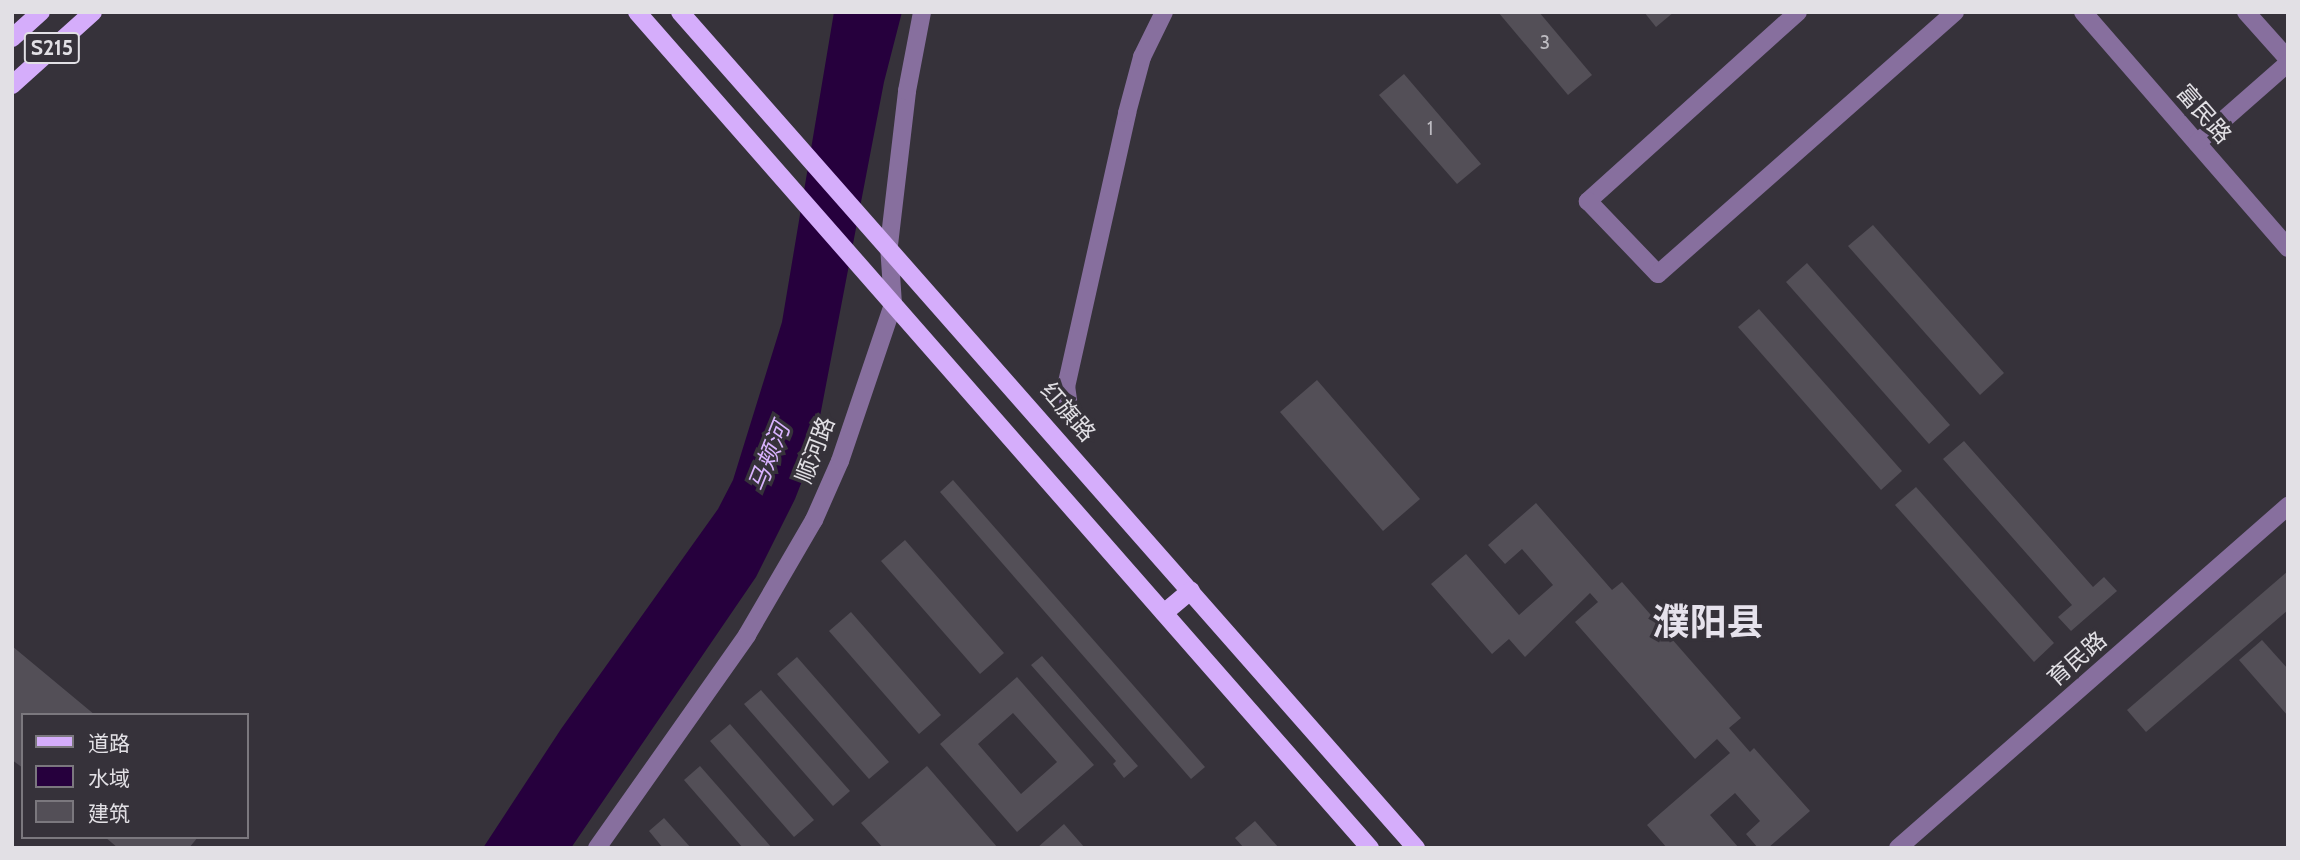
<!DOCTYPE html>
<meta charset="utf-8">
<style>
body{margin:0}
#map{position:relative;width:2300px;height:860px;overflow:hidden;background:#36323a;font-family:Cabin,"Noto Sans SC",sans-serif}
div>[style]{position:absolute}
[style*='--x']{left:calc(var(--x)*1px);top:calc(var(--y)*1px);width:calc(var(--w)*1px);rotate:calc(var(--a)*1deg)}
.water>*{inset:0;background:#26003d}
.building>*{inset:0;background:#534f57}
.minor>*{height:18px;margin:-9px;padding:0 9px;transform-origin:9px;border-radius:9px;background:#876f9e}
.major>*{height:18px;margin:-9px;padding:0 9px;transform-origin:9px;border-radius:9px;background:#d5adfb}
span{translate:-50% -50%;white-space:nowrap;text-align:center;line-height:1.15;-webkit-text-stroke:7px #36323a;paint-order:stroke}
.number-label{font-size:19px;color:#bebcc2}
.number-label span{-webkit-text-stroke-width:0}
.shield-label span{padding:2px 5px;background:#36323a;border:2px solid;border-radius:5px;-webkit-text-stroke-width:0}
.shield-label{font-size:21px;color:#e2e0e5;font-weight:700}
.street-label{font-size:23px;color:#e2e0e5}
.water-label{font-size:24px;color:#d9b3ff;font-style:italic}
.town-label{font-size:37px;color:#e6e2ec;font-weight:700}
.frame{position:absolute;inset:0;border:14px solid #e2e0e5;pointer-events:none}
.legend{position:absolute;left:21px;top:713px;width:228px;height:126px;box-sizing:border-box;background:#36323a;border:2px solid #7b787e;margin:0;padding:9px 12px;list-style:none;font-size:21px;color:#e2e0e5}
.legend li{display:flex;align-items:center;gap:14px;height:35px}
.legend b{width:35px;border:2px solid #7b787e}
</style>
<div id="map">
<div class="water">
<i style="clip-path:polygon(834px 12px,902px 12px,884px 82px,813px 453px,795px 499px,756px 577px,571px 848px,483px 848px,561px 729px,718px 509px,733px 480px,782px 322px)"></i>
</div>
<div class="building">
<i style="clip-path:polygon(1498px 12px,1539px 12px,1592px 75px,1568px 95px)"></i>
<i style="clip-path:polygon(1644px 12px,1674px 12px,1656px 27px)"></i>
<i style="clip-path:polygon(1404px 74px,1481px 164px,1457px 184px,1379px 95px)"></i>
<i style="clip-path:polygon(1873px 225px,2004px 373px,1980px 395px,1848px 246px)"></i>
<i style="clip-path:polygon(1807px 263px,1950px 425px,1929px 444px,1786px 282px)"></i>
<i style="clip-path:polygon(1759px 309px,1902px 471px,1881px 490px,1738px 327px)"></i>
<i style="clip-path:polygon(1317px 380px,1420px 499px,1383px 531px,1280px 412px)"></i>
<i style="clip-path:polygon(1964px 441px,2093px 587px,2104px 577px,2117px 591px,2071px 631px,2058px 617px,2072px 605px,1943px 459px)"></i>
<i style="clip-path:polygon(953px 480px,1205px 767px,1191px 779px,940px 492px)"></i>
<i style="clip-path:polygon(1916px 487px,2054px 643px,2034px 662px,1895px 505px)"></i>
<i style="clip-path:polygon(1536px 503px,1612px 590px,1622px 582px,1741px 718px,1729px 728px,1750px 752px,1754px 748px,1810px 811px,1768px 848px,1758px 848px,1746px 834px,1760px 821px,1735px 793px,1710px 815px,1739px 848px,1667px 848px,1647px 825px,1730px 753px,1717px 739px,1695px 759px,1575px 622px,1598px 602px,1590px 593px,1525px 657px,1509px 639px,1492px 654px,1431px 584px,1466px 554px,1519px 615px,1553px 585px,1522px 549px,1505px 564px,1488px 545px)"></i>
<i style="clip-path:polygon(905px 540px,1004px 653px,980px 674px,881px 561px)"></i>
<i style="clip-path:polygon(2288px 571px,2288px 610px,2146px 732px,2127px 710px)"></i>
<i style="clip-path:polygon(851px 612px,941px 715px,919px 734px,829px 631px)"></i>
<i style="clip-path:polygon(2262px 640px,2288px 669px,2288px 716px,2239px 660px)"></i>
<i style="clip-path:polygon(12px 646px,95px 715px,23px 715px,23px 768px,12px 760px)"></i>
<i style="clip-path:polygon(1042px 656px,1138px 766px,1124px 778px,1113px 764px,1116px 761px,1031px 665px)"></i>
<i style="clip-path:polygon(797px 657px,889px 762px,869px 779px,777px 674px)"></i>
<i style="clip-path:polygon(evenodd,1017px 677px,1094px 765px,1017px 832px,940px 744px,1017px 677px,1013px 713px,1057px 762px,1021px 794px,978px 744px,1013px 713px)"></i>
<i style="clip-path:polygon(761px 690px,850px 791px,833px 806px,744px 704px)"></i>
<i style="clip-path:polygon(730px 724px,814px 820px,794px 837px,710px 741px)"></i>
<i style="clip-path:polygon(700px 766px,772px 848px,743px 848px,684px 780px)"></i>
<i style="clip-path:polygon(927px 766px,998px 848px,883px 848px,861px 823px)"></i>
<i style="clip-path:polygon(664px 818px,691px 848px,663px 848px,649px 831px)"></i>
<i style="clip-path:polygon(1255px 821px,1279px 848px,1244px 848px,1235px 838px)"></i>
<i style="clip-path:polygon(1064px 824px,1085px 848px,1037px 848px)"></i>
<i style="clip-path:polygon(105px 837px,198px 837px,189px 848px,118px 848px)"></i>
</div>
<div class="minor">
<i style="--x:1798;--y:12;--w:283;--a:138"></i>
<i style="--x:1588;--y:201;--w:101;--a:46.2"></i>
<i style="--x:1658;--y:274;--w:396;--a:-41.4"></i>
<i style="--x:2083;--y:12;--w:313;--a:49"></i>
<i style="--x:2246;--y:12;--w:63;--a:48.2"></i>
<i style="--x:2197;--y:143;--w:121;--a:-41.3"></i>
<i style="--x:1070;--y:414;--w:27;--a:-98"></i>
<i style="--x:1066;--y:387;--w:281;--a:-77.4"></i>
<i style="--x:1127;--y:113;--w:58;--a:-75"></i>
<i style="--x:1142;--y:57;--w:50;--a:-63.9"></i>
<i style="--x:597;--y:848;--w:261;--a:-54.8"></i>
<i style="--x:747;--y:635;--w:133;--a:-59.8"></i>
<i style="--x:814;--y:520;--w:64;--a:-66.2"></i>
<i style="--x:840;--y:461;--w:166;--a:-71.3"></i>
<i style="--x:893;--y:304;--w:59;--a:-93.9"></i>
<i style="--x:889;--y:245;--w:155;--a:-83.3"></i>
<i style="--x:907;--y:91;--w:80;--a:-79.2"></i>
<i style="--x:1898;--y:848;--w:519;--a:-41.25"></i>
</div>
<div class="major">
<i style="--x:637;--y:12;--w:1112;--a:48.76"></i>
<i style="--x:680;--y:12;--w:1114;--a:48.64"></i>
<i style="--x:12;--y:38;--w:39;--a:-42"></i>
<i style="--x:12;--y:85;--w:109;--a:-42"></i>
<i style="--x:1164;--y:613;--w:35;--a:-40"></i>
</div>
<div class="number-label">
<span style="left:1545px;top:43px">3</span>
<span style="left:1430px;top:129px">1</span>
</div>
<div class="shield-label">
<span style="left:52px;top:48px">S215</span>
</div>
<div class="street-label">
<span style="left:2204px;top:114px;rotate:49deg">富民路</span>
<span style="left:1068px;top:412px;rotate:49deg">红旗路</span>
<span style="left:815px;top:450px;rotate:-69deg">顺河路</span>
<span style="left:2077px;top:659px;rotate:-41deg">育民路</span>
</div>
<div class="water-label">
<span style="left:769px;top:457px;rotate:-68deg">马颊河</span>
</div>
<div class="town-label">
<span style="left:1708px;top:622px">濮阳县</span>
</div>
<div class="frame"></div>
<ul class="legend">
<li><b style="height:9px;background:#d5adfb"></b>道路</li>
<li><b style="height:19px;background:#26003d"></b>水域</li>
<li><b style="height:19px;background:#534f57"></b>建筑</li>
</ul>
</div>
